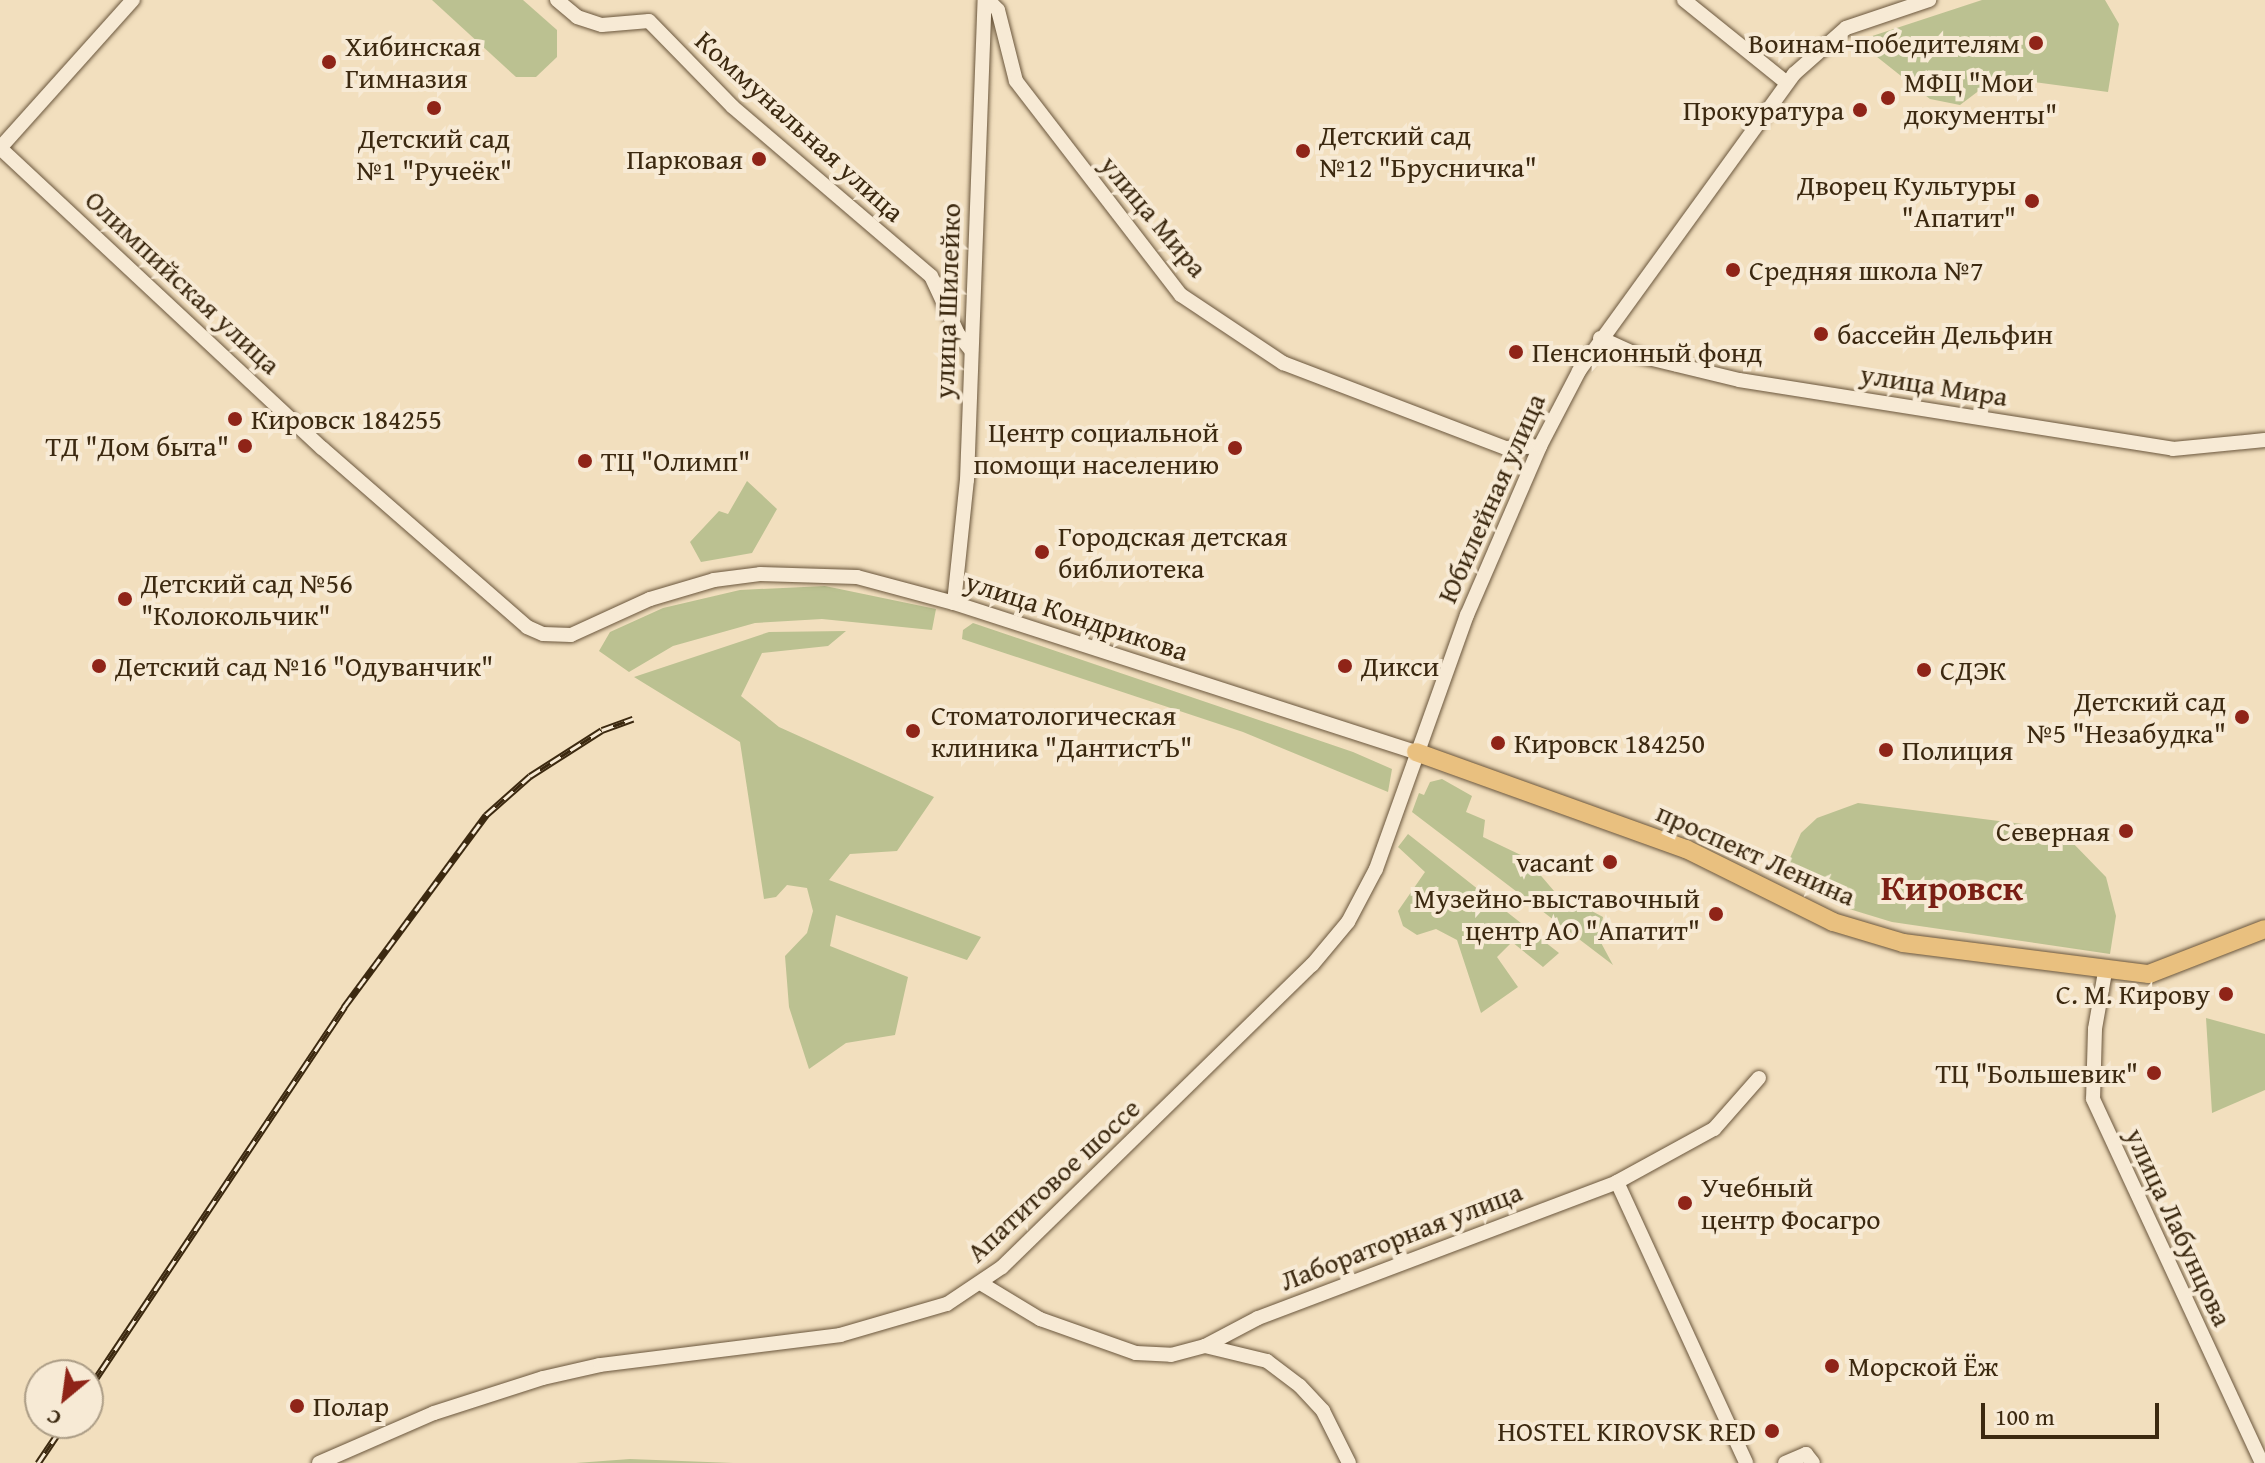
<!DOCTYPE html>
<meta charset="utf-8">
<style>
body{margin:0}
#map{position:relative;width:2265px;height:1463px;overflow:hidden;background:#f2dfbe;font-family:"Gentium Book Plus",serif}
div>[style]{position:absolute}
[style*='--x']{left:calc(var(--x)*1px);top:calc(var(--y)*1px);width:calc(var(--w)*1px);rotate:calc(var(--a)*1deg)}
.green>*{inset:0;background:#bbc191}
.roads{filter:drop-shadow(0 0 2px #6a563c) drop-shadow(0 0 2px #6a563c)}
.minor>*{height:14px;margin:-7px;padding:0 7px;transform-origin:7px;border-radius:7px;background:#f7ead5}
.major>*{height:18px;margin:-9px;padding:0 9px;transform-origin:9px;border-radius:9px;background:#e9c07f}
.rail>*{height:7px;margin-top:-3.5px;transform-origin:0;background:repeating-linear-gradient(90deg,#f7ead5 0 12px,#3c2910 0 24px);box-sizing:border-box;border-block:2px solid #3c2910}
.dots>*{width:22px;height:22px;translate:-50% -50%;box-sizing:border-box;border:4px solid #f7ead5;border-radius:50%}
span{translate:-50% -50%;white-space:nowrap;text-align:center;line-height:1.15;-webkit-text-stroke:8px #f7ead5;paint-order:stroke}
.poi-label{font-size:28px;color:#3c2910}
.right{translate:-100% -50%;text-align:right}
.left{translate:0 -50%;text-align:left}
.street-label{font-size:28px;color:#3c2910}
.district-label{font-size:36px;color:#7a1f14;font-weight:700}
.north{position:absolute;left:24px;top:1359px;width:80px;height:80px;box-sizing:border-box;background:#f7ead5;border:2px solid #ac9d86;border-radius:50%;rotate:209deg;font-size:22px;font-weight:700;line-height:32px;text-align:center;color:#3c2910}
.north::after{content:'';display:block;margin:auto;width:28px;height:36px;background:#8f2418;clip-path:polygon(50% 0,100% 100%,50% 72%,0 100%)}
.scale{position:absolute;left:1981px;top:1403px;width:178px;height:36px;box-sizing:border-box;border:4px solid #3c2910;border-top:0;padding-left:10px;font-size:24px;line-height:28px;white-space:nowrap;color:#3c2910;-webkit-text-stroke:6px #f7ead5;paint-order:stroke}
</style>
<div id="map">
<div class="green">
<i style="clip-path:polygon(432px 0,523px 0,557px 30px,557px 57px,536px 77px,516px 77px)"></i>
<i style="clip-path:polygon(1982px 0,2105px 0,2119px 24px,2108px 92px,1997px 77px,1960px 105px,1930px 99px,1857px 41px)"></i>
<i style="clip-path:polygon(747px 481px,777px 509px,752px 553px,701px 562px,690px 542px,719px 511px,728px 514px)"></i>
<i style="clip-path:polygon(825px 586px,936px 609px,932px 630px,822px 619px,755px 623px,673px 646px,629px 672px,599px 651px,610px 632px,663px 608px,740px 590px)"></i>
<i style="clip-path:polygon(973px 623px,1353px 752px,1392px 769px,1388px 792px,1243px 732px,962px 639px,963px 630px)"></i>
<i style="clip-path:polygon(846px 631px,828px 646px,762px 653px,741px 696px,779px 727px,934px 797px,897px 851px,850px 854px,829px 880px,981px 937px,967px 960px,836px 915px,830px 946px,908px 977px,895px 1035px,846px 1043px,809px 1069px,789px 1007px,785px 956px,807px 933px,813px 911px,807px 888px,787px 885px,776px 897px,764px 899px,740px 742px,634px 677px,769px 632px)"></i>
<i style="clip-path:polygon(1442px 779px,1472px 796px,1466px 812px,1485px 820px,1483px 837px,1525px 857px,1554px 891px,1603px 917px,1599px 939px,1613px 965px,1412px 812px,1419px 793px,1424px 795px,1430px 782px)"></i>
<i style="clip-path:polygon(1858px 803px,2045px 827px,2067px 837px,2106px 877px,2116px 916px,2110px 954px,1892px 922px,1846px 908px,1783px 874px,1801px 833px,1817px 818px)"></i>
<i style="clip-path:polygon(1408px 834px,1559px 953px,1543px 967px,1512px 942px,1497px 957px,1518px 987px,1481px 1013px,1457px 940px,1436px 929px,1417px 935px,1403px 926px,1398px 911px,1425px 872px,1398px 847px)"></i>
<i style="clip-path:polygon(2206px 1018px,2265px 1034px,2265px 1090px,2212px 1113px)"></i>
<i style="clip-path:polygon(630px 1459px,733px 1463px,576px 1463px)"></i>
</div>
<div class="roads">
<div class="minor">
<i style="--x:557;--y:0;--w:26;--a:40"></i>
<i style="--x:577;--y:17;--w:26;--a:18"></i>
<i style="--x:602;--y:25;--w:47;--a:-4.9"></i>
<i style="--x:649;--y:21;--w:120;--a:45.7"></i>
<i style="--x:733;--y:107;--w:260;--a:40.5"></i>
<i style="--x:931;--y:276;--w:64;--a:65"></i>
<i style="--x:958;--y:334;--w:21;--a:51"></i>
<i style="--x:988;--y:0;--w:14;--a:45"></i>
<i style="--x:998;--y:10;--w:73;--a:75.8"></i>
<i style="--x:1016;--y:81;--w:270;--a:52.4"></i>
<i style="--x:1181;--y:295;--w:123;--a:33.7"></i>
<i style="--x:1283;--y:363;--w:239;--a:20.9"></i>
<i style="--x:1506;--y:448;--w:34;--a:-3"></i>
<i style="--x:1684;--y:0;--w:132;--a:38.9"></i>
<i style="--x:0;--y:148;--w:440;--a:43"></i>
<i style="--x:322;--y:448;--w:272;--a:41.1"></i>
<i style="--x:527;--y:627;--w:17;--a:24"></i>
<i style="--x:543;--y:634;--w:28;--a:2"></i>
<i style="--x:571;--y:635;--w:87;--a:-24.5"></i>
<i style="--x:650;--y:599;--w:67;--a:-16.5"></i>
<i style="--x:714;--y:580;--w:46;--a:-7.4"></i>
<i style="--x:760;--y:574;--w:97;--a:1.8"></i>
<i style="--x:857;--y:577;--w:100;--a:15"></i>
<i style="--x:954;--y:603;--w:485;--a:17.9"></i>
<i style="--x:0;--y:148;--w:199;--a:-48.1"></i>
<i style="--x:1600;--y:338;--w:44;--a:24.2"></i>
<i style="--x:1640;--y:356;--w:102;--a:13.6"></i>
<i style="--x:1739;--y:380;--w:439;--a:9"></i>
<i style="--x:2173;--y:449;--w:92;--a:-5.6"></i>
<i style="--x:954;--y:603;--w:124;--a:-84"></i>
<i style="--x:967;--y:480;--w:480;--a:-87.9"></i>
<i style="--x:2105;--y:972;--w:58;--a:100"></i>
<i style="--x:2095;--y:1029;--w:70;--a:91.6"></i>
<i style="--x:2093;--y:1099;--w:401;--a:65.1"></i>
<i style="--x:1617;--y:1182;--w:309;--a:65.3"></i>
<i style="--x:982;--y:1284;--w:68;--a:31.1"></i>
<i style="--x:1040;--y:1319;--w:102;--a:19.5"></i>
<i style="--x:1136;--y:1353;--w:35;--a:3"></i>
<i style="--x:1171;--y:1355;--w:35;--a:-15"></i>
<i style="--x:1205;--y:1346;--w:60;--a:-27.8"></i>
<i style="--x:1258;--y:1318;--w:384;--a:-20.7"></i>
<i style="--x:1617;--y:1182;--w:111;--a:-28.7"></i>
<i style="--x:1714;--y:1129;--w:68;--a:-48.6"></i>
<i style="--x:1205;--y:1346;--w:64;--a:13.6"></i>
<i style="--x:1267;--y:1361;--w:41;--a:37.1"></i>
<i style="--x:1300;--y:1386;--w:34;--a:47"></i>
<i style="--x:1323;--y:1411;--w:58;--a:63.4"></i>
<i style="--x:319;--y:1463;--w:125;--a:-23.5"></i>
<i style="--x:434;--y:1413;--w:114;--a:-17.8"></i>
<i style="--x:543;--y:1378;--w:58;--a:-12.8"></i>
<i style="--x:600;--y:1365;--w:242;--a:-7.1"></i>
<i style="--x:840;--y:1335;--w:111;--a:-16.2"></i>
<i style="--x:947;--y:1304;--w:66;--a:-33.9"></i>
<i style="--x:1002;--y:1267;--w:433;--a:-44.3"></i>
<i style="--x:1312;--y:965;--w:56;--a:-50.1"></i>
<i style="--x:1348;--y:922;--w:60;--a:-62.2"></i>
<i style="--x:1376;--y:869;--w:270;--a:-70.3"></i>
<i style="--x:1467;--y:615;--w:184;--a:-66.6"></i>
<i style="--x:1540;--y:446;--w:85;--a:-62.5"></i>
<i style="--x:1579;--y:371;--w:367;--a:-54.1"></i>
<i style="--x:1794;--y:74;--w:69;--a:-41.5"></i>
<i style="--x:1846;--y:28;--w:88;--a:-18.6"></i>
<i style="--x:1785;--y:1463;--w:23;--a:-23"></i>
<i style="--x:1806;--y:1454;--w:11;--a:52"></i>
</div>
<div class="major">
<i style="--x:1416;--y:752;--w:287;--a:19.8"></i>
<i style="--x:1686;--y:849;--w:164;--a:26.4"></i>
<i style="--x:1833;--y:922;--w:73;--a:16.7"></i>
<i style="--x:1903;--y:943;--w:248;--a:7.2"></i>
<i style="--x:2149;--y:974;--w:124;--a:-21.2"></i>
</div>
</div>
<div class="rail">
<i style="--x:88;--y:1390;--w:461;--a:-56.2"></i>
<i style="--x:344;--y:1007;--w:239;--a:-53.5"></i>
<i style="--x:486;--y:815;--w:59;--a:-41.6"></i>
<i style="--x:530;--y:776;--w:85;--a:-32.6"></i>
<i style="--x:602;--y:730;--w:33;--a:-20"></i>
<i style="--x:38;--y:1463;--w:48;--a:-56"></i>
</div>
<div class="dots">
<i style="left:2036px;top:43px;background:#8f2418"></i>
<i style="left:329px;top:62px;background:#8f2418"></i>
<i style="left:1888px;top:98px;background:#8f2418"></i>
<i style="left:434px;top:108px;background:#8f2418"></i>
<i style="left:1860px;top:110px;background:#8f2418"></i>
<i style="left:1303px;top:151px;background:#8f2418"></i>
<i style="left:759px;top:159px;background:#8f2418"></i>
<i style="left:2032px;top:201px;background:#8f2418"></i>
<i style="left:1733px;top:270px;background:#8f2418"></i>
<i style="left:1821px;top:334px;background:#8f2418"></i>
<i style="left:1516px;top:352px;background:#8f2418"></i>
<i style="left:235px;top:419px;background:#8f2418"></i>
<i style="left:245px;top:446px;background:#8f2418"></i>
<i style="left:1235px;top:448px;background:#8f2418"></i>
<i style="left:585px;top:461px;background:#8f2418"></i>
<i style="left:1042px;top:552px;background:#8f2418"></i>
<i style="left:125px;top:599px;background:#8f2418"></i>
<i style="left:99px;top:666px;background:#8f2418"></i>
<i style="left:1345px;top:666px;background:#8f2418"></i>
<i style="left:1924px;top:670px;background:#8f2418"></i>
<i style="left:2242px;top:717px;background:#8f2418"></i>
<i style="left:913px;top:731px;background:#8f2418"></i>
<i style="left:1498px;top:743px;background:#8f2418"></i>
<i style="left:1886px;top:750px;background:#8f2418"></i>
<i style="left:2126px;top:831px;background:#8f2418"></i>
<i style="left:1610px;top:862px;background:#8f2418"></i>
<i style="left:1716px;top:914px;background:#8f2418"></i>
<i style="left:2226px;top:994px;background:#8f2418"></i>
<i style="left:2154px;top:1073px;background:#8f2418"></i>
<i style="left:1685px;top:1203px;background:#8f2418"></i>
<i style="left:1832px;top:1366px;background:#8f2418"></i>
<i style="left:297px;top:1406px;background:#8f2418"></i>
<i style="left:1772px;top:1431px;background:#8f2418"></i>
</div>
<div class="poi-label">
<span class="right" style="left:2020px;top:43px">Воинам-победителям</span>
<span class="left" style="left:345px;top:62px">Хибинская<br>Гимназия</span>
<span class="left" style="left:1904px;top:98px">МФЦ "Мои<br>документы"</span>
<span class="right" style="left:1844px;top:110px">Прокуратура</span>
<span class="left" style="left:1319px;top:151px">Детский сад<br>№12 "Брусничка"</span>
<span style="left:434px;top:154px">Детский сад<br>№1 "Ручеёк"</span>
<span class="right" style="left:743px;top:159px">Парковая</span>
<span class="right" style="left:2016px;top:201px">Дворец Культуры<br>"Апатит"</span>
<span class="left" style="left:1749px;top:270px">Средняя школа №7</span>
<span class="left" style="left:1837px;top:334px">бассейн Дельфин</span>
<span class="left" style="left:1532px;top:352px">Пенсионный фонд</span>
<span class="left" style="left:251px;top:419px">Кировск 184255</span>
<span class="right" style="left:1219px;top:448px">Центр социальной<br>помощи населению</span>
<span class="right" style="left:229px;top:446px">ТД "Дом быта"</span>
<span class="left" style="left:601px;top:461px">ТЦ "Олимп"</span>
<span class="left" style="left:1058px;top:552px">Городская детская<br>библиотека</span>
<span class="left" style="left:141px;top:599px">Детский сад №56<br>"Колокольчик"</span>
<span class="left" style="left:115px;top:666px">Детский сад №16 "Одуванчик"</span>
<span class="left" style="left:1361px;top:666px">Дикси</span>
<span class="left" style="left:1940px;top:670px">СДЭК</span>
<span class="right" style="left:2226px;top:717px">Детский сад<br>№5 "Незабудка"</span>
<span class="left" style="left:931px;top:731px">Стоматологическая<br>клиника "ДантистЪ"</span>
<span class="left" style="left:1514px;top:743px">Кировск 184250</span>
<span class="left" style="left:1902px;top:750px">Полиция</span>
<span class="right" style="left:2110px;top:831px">Северная</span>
<span class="right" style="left:1594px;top:862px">vacant</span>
<span class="right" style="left:1700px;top:914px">Музейно-выставочный<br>центр АО "Апатит"</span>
<span class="right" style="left:2210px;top:994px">С. М. Кирову</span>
<span class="right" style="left:2138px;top:1073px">ТЦ "Большевик"</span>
<span class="left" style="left:1701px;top:1203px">Учебный<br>центр Фосагро</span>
<span class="left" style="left:1848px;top:1366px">Морской Ёж</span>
<span class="left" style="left:313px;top:1406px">Полар</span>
<span class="right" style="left:1756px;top:1431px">HOSTEL KIROVSK RED</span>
</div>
<div class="street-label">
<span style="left:800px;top:126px;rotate:42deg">Коммунальная улица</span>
<span style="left:1154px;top:216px;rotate:50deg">улица Мира</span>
<span style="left:183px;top:282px;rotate:43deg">Олимпийская улица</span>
<span style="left:947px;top:301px;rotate:-88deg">улица Шилейко</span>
<span style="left:1934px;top:385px;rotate:9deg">улица Мира</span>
<span style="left:1491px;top:498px;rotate:-66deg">Юбилейная улица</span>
<span style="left:1077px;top:616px;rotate:18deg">улица Кондрикова</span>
<span style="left:1756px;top:854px;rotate:24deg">проспект Ленина</span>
<span style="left:1053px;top:1180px;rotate:-43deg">Апатитовое шоссе</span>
<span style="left:2179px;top:1227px;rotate:65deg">улица Лабунцова</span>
<span style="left:1401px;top:1236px;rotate:-21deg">Лабораторная улица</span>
</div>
<div class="district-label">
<span style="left:1952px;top:887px">Кировск</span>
</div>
<div class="north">С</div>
<div class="scale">100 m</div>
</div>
